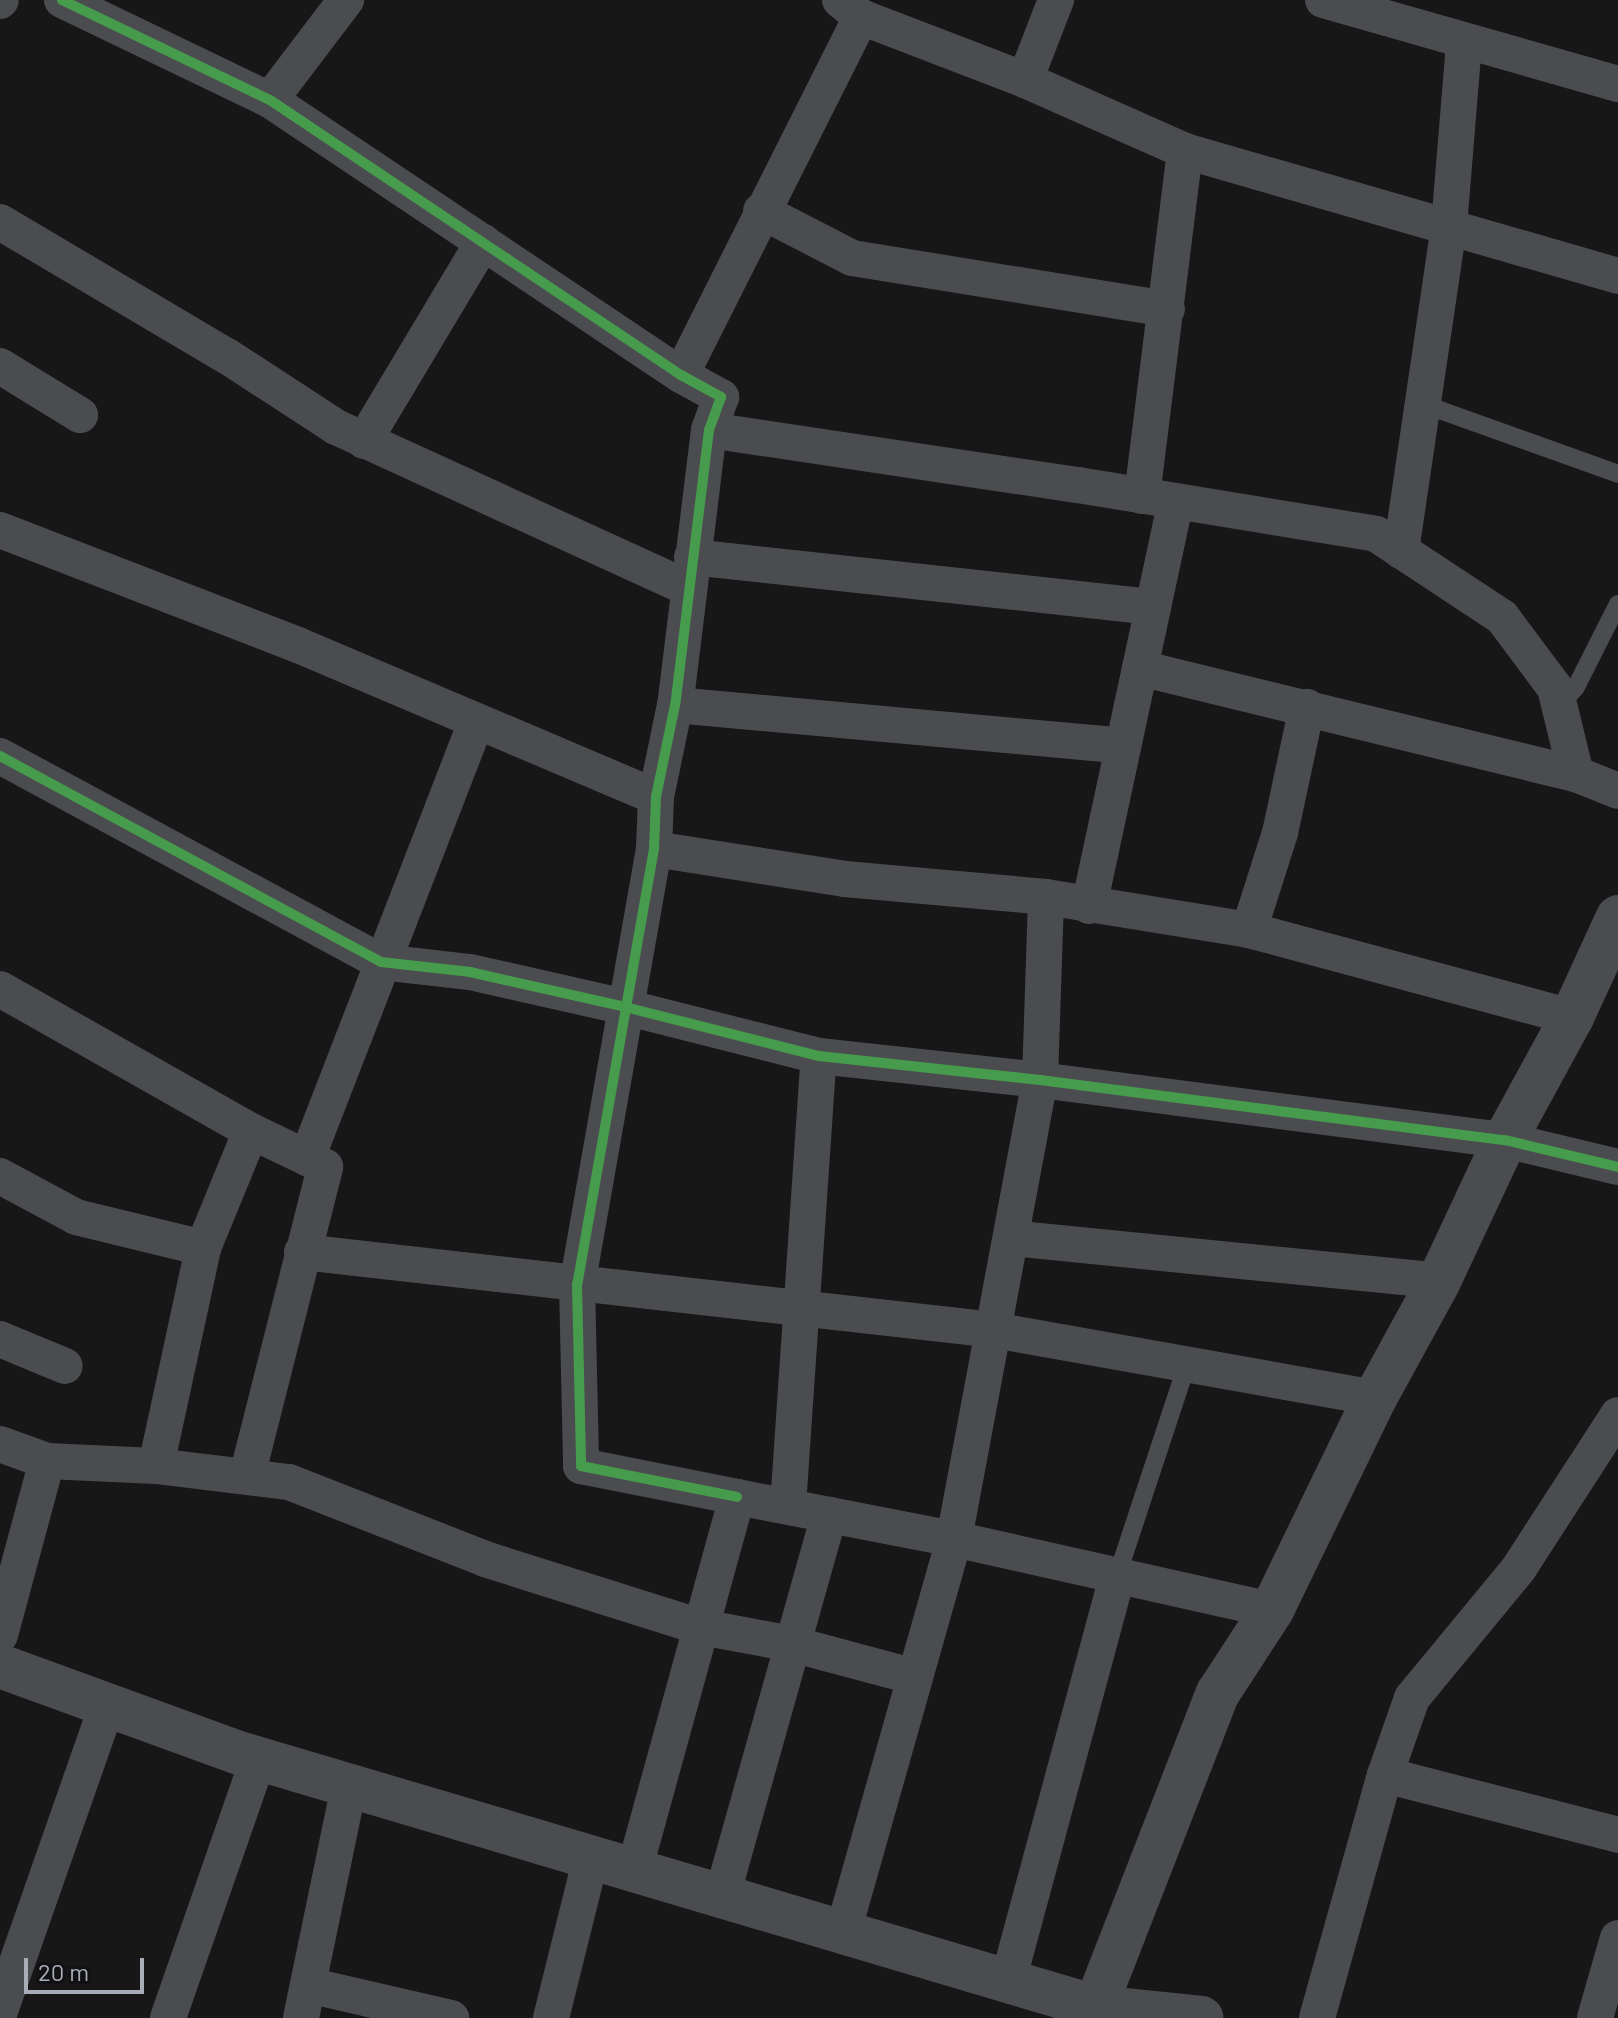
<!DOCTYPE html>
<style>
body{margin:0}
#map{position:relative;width:1618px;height:2018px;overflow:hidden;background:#171717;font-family:Barlow,sans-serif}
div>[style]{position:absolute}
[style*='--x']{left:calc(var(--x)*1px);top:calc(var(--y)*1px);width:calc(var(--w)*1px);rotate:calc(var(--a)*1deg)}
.service>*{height:18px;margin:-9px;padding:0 9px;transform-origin:9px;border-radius:9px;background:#4b4c50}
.minor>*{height:36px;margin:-18px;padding:0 18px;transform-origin:18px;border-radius:18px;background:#4b4c50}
.tertiary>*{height:44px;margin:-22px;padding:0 22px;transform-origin:22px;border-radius:22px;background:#4b4c50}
.cycleway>*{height:10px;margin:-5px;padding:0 5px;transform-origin:5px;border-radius:5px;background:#469c4c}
span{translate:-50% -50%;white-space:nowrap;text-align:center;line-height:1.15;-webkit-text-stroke:7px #111113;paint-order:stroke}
.scale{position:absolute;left:24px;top:1958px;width:120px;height:36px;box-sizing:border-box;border:4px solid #a8adb8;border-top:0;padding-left:10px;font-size:24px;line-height:28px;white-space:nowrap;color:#a8adb8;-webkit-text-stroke:6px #111113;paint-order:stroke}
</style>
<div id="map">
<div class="service">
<i style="--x:1423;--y:404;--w:207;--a:19.7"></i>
<i style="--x:1559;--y:706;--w:25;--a:-48"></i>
<i style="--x:1576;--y:687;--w:93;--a:-63.2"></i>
<i style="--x:1117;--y:1576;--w:223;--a:-71.7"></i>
</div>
<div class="minor">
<i style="--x:62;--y:0;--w:231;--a:25.7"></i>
<i style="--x:270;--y:100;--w:495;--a:33.8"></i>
<i style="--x:681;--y:375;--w:46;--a:28.8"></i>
<i style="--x:721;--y:397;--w:35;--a:110"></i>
<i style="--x:709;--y:430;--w:277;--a:97"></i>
<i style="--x:675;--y:705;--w:94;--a:101.7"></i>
<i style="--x:656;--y:797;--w:52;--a:92.2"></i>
<i style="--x:654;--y:849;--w:442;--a:100"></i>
<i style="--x:577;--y:1284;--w:182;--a:88.7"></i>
<i style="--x:581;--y:1466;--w:159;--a:11.2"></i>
<i style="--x:840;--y:0;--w:27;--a:39"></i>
<i style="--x:861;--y:17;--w:176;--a:21"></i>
<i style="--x:1025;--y:80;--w:175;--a:23.9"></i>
<i style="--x:1185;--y:151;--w:451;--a:16.1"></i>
<i style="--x:1323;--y:0;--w:307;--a:15.9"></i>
<i style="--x:0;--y:1;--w:1;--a:-45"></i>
<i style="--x:1025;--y:80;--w:86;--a:-68.8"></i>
<i style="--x:270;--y:100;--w:126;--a:-52.8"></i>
<i style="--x:761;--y:211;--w:102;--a:27.3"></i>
<i style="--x:852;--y:258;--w:319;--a:9.2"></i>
<i style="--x:0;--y:222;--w:264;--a:30.6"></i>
<i style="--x:227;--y:356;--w:130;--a:33.1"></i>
<i style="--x:336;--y:427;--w:386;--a:24.6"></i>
<i style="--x:0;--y:366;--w:94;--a:31.5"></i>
<i style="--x:681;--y:375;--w:401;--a:-63.3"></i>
<i style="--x:709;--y:430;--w:373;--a:8.5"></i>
<i style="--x:1078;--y:485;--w:302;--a:9.3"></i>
<i style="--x:1376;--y:534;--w:151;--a:33.4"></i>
<i style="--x:1502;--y:617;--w:89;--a:53.3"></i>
<i style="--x:1555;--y:688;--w:89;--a:76.3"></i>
<i style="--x:1576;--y:774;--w:45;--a:22"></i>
<i style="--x:364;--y:441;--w:232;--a:-59.1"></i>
<i style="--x:1142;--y:496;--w:348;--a:-82.9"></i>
<i style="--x:0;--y:530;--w:319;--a:21.1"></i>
<i style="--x:298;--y:645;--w:389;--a:23"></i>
<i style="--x:1401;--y:551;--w:329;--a:-81.6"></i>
<i style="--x:1449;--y:226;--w:184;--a:-85.3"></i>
<i style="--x:692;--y:557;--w:464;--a:6.2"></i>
<i style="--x:1140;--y:668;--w:449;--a:13.7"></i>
<i style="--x:675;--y:705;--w:450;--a:5.2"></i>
<i style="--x:0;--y:756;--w:433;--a:28.4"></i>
<i style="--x:381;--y:962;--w:90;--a:6.4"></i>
<i style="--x:470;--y:972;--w:159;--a:12.7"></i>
<i style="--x:625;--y:1007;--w:200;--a:14.2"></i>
<i style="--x:819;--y:1056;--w:222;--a:6.2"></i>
<i style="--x:1040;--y:1080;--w:469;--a:7.4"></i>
<i style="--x:1505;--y:1140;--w:116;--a:13.4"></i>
<i style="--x:654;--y:849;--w:193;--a:8.9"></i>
<i style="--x:845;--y:879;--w:202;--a:5.1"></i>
<i style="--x:1046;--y:897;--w:206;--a:9.2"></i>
<i style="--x:1249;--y:930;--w:335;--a:15.1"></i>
<i style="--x:1089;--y:906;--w:414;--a:-77.9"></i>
<i style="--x:1249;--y:930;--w:102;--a:-72.3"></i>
<i style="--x:1280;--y:833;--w:129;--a:-77.9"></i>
<i style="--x:0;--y:989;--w:288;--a:29.5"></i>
<i style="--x:251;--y:1131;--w:62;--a:25.7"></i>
<i style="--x:307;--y:1158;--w:467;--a:-68.8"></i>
<i style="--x:0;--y:1176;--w:86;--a:28.3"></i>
<i style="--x:76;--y:1217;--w:131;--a:13.7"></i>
<i style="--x:1011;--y:1238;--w:430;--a:5.7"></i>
<i style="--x:302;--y:1252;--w:696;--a:6.43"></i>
<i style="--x:994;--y:1330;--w:387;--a:10.1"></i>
<i style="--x:0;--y:1339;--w:70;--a:22.6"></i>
<i style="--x:0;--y:1444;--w:50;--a:19.9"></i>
<i style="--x:47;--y:1461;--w:109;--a:2.6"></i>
<i style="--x:156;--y:1466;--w:134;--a:6.9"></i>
<i style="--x:289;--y:1482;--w:211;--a:21.4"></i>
<i style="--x:485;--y:1559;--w:226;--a:17.5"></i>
<i style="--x:701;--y:1627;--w:93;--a:10.6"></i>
<i style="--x:792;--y:1644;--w:127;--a:15"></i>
<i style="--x:156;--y:1466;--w:223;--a:-77.8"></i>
<i style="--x:203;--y:1248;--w:126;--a:-67.7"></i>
<i style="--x:247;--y:1476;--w:319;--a:-75.8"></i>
<i style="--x:325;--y:1167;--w:20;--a:-153"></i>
<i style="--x:788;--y:1506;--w:451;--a:-86.1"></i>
<i style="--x:0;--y:1635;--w:180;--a:-74.9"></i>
<i style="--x:1385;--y:1775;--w:241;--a:14.4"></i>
<i style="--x:634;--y:1871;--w:388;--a:-74.6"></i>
<i style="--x:737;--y:1497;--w:221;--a:11"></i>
<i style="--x:954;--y:1539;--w:326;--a:12.6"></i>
<i style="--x:722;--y:1896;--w:396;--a:-74.3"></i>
<i style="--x:843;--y:1932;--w:408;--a:-74.2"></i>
<i style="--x:954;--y:1539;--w:467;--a:-79.4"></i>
<i style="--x:1040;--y:1080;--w:183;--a:-88.1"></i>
<i style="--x:1008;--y:1981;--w:419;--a:-74.9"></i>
<i style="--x:308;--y:1985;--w:147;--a:13"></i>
<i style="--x:0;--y:2011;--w:324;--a:-70.7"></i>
<i style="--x:168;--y:2018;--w:274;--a:-70.8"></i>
<i style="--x:301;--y:2018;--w:237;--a:-78.3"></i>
<i style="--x:551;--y:2018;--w:166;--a:-76"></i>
<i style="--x:1317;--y:2018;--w:252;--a:-74.4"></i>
<i style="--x:1385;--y:1775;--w:82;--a:-70.7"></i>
<i style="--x:1412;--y:1698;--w:168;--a:-50.5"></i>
<i style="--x:1519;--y:1568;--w:182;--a:-57.1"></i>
<i style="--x:1595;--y:2018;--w:83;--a:-74"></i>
</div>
<div class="tertiary">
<i style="--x:0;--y:1666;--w:251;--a:20"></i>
<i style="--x:236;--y:1752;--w:896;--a:16.53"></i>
<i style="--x:1095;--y:2007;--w:107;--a:5.9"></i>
<i style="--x:1091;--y:2018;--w:349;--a:-68.7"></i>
<i style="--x:1218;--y:1693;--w:99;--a:-57"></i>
<i style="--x:1272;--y:1610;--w:236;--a:-64.1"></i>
<i style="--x:1375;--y:1398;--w:133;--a:-61.3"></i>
<i style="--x:1439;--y:1281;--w:156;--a:-64.9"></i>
<i style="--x:1505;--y:1140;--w:140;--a:-61.4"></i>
<i style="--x:1572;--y:1017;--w:110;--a:-65.3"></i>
</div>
<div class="cycleway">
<i style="--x:62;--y:0;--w:231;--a:25.7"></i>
<i style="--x:270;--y:100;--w:495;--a:33.8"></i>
<i style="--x:681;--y:375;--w:46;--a:28.8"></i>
<i style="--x:721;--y:397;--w:35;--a:110"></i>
<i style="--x:709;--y:430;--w:277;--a:97"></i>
<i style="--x:675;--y:705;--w:94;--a:101.7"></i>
<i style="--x:656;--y:797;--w:52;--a:92.2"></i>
<i style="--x:654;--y:849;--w:442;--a:100"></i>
<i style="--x:577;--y:1284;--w:182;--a:88.7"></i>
<i style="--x:581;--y:1466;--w:159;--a:11.2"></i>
<i style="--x:0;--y:756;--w:433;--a:28.4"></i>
<i style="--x:381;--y:962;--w:90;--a:6.4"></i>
<i style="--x:470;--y:972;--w:159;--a:12.7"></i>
<i style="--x:625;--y:1007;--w:200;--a:14.2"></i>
<i style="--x:819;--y:1056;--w:222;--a:6.2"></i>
<i style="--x:1040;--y:1080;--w:469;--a:7.4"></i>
<i style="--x:1505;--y:1140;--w:116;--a:13.4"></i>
</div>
<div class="scale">20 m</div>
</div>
